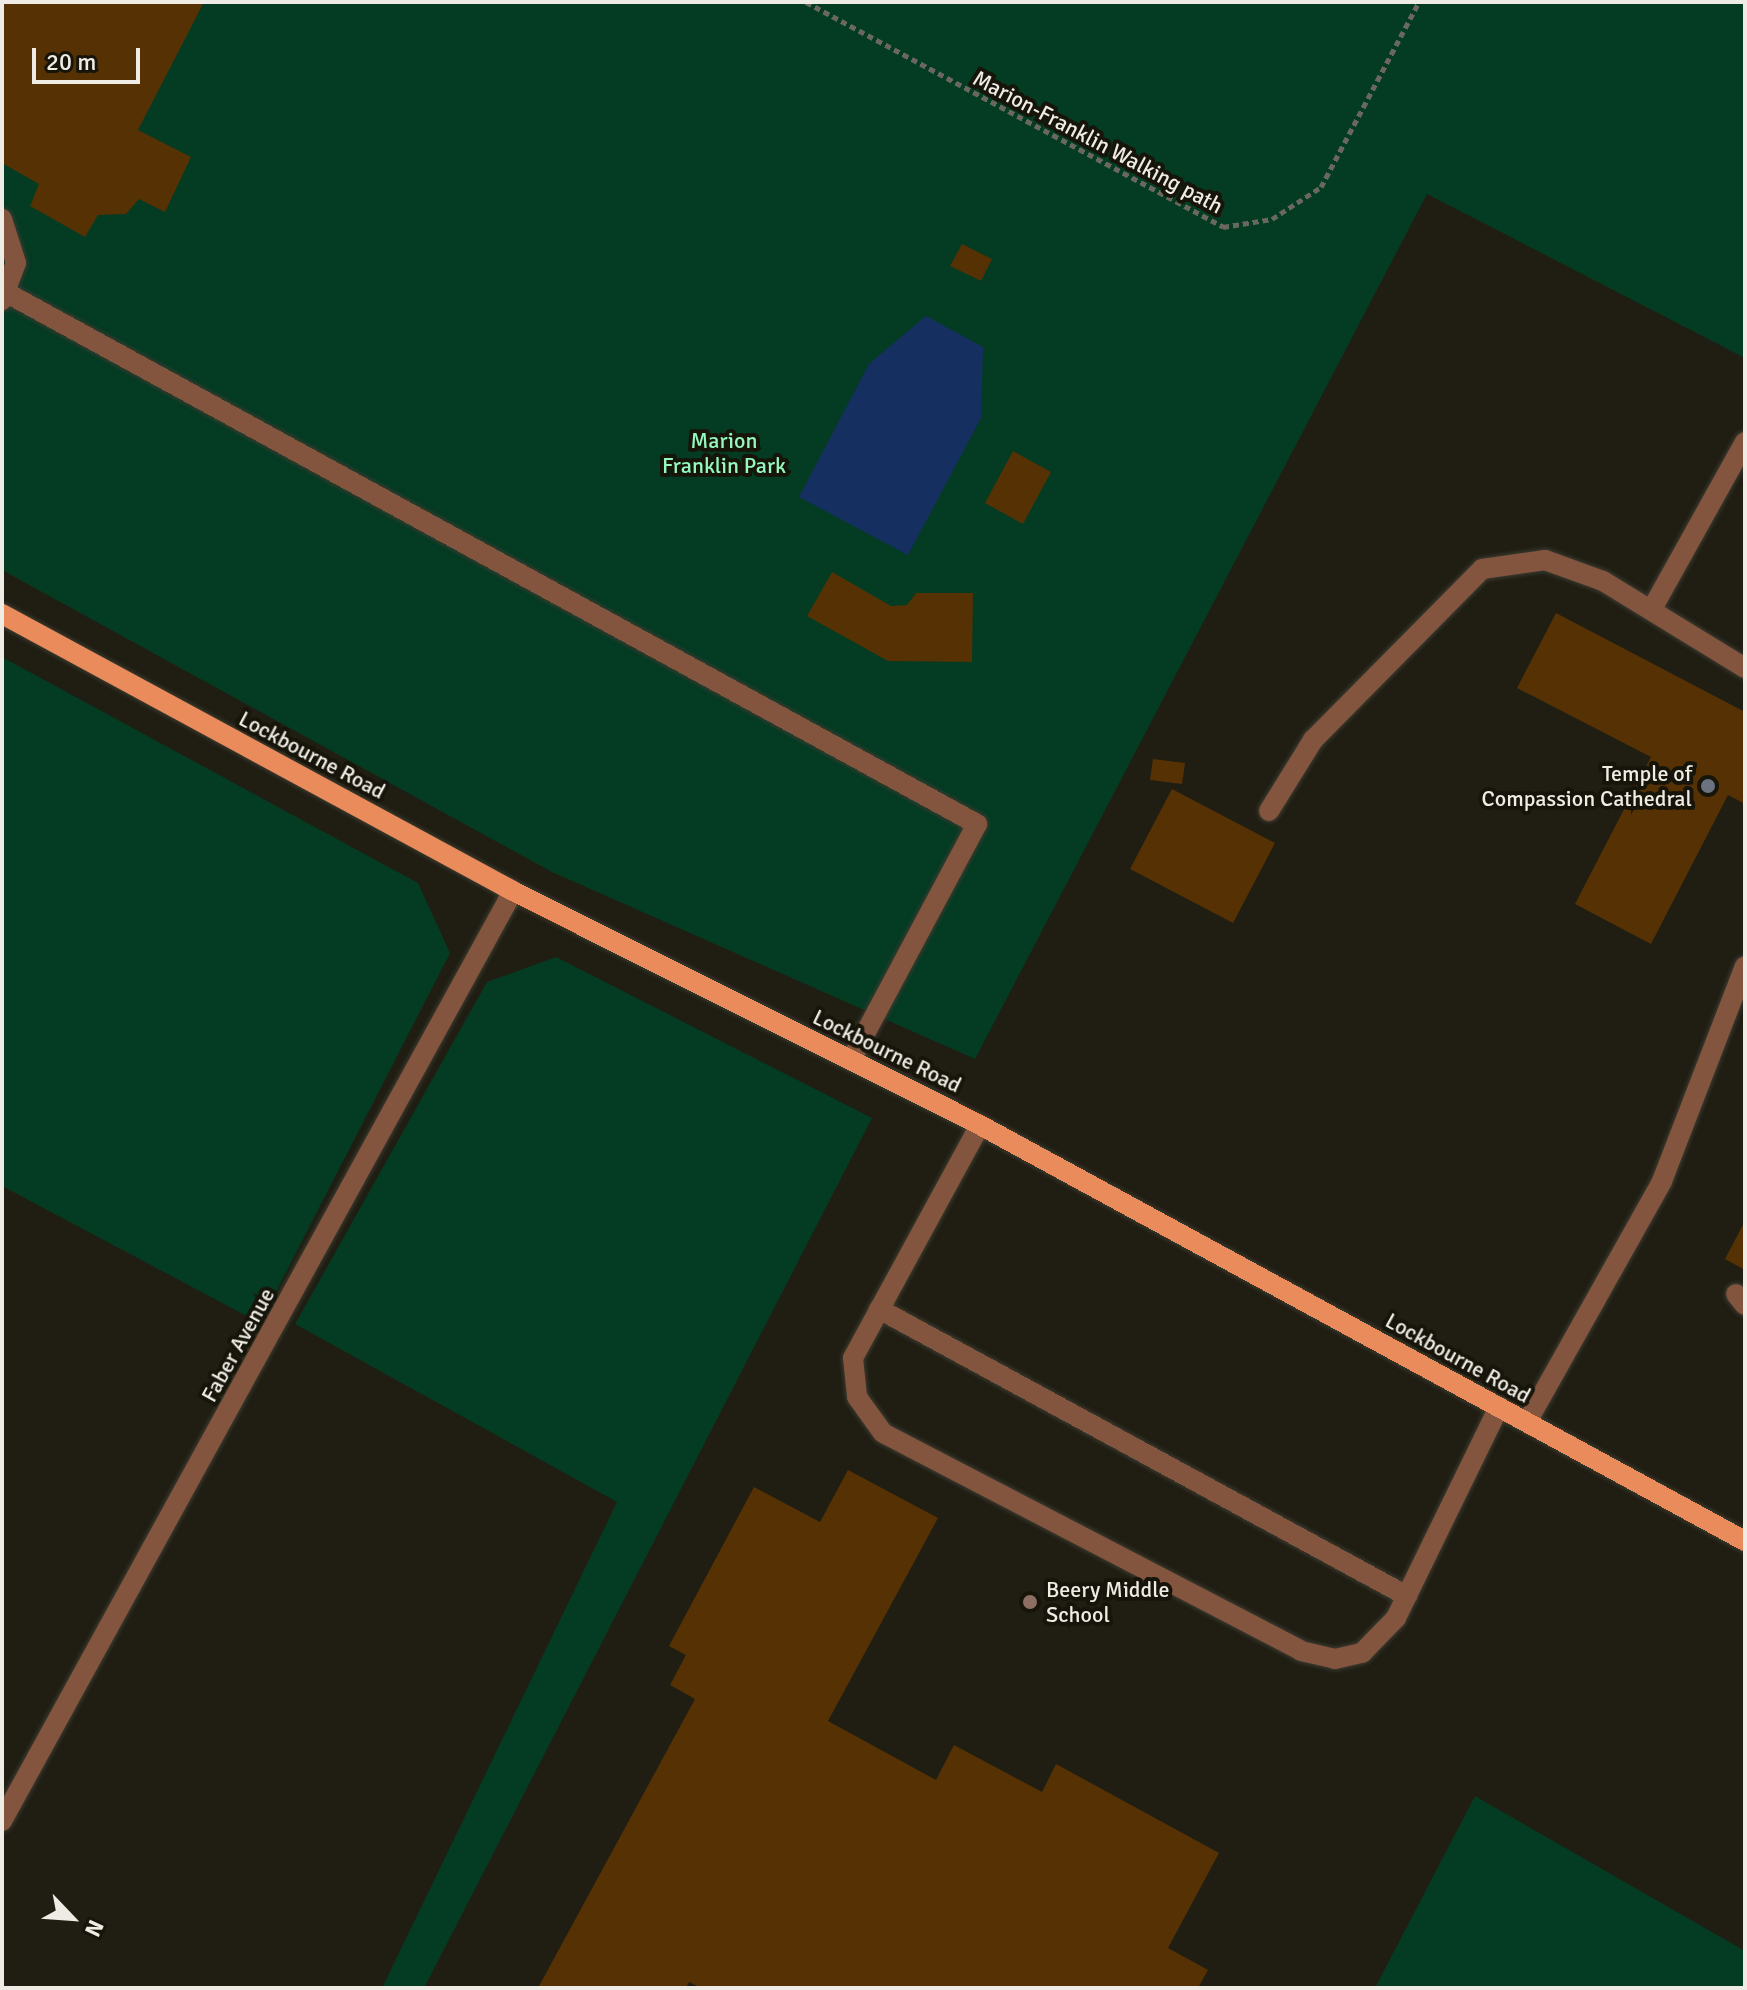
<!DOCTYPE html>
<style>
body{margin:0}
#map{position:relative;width:1747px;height:1990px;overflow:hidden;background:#201e13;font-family:Signika,sans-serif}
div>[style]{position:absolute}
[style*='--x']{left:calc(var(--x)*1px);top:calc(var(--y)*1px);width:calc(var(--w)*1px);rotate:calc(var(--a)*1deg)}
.green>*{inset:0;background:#043b23}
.water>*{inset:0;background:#162f61}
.building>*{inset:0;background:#553104}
.path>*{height:5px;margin-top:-2.5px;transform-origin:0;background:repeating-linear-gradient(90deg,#69675e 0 6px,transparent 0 10px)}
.roads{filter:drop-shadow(0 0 2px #3d3b30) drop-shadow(0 0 2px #3d3b30)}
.minor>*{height:20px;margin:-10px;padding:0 10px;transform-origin:10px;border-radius:10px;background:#83553f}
.major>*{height:20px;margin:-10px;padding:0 10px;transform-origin:10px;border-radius:10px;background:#ea8b5b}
.dots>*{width:22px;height:22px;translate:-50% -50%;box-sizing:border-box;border:4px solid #17150a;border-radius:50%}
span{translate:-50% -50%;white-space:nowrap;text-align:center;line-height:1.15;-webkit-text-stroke:8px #17150a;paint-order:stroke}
.street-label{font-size:22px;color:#eeece5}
.park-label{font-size:22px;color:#94f8bf}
.poi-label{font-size:22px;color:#eeece5}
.right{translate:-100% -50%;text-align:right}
.left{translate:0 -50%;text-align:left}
.frame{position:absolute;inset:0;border:4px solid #eeece5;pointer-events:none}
.north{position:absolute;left:32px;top:1878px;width:80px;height:80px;-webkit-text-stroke:6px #17150a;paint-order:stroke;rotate:115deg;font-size:22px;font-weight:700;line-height:32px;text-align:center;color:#eeece5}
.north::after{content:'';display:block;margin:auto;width:28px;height:36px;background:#eeece5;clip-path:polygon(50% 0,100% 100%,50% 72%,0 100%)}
.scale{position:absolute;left:32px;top:48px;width:108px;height:36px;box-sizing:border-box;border:4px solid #eeece5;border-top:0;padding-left:10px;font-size:24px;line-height:28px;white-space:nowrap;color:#eeece5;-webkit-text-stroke:6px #17150a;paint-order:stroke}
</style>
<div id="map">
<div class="green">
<i style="clip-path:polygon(2px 2px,1745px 2px,1745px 358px,1427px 194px,975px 1059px,552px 872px,2px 570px)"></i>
<i style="clip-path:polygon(2px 657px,418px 883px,450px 953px,260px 1323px,2px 1186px)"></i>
<i style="clip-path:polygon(556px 957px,872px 1118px,424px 1988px,382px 1988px,617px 1502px,295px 1324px,487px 982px)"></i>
<i style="clip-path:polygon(1475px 1796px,1745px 1951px,1745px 1988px,1375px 1988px)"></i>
</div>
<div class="water">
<i style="clip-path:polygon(926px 316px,983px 347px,981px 418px,908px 555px,799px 497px,869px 364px)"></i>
</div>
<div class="building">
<i style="clip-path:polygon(2px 2px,204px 2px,138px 130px,191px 157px,165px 212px,139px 199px,126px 214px,98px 215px,85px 237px,30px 206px,39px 184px,2px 163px)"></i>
<i style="clip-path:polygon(962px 244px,992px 259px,981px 281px,950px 266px)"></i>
<i style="clip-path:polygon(1013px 451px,1051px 472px,1023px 524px,985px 503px)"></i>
<i style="clip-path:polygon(832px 572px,891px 606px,907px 605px,916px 593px,973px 593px,972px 662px,888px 661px,807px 616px)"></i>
<i style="clip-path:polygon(1556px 613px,1745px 712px,1745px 804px,1728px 795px,1651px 944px,1575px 904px,1651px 757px,1517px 688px)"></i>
<i style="clip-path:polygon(1153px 759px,1185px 763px,1182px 784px,1150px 780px)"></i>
<i style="clip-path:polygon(1172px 789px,1275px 843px,1233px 923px,1130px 869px)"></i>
<i style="clip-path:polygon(1745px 1221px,1745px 1270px,1725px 1259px)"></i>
<i style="clip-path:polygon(848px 1470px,938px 1518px,828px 1721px,936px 1780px,954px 1745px,1042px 1792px,1056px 1764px,1219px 1853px,1168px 1948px,1208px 1970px,1198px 1988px,701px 1988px,689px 1982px,686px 1988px,538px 1988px,695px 1699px,670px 1685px,686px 1655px,669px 1646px,754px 1487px,820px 1522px)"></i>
</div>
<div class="path">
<i style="--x:806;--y:2;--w:474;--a:28.3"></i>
<i style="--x:1223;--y:227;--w:50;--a:-9.3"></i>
<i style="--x:1272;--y:219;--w:59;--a:-33.1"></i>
<i style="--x:1321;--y:187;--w:209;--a:-62.1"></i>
</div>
<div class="roads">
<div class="minor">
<i style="--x:2;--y:219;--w:46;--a:72.3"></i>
<i style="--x:16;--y:263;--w:40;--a:111"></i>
<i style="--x:7;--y:293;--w:1106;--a:28.7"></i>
<i style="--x:977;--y:824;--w:268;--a:118.1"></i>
<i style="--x:1652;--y:609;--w:191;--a:-60.9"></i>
<i style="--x:1269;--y:811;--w:84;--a:-58.2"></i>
<i style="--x:1313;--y:740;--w:240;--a:-45.3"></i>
<i style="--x:1482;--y:569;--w:64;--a:-8.1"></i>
<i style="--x:1545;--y:560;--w:62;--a:19.9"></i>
<i style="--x:1603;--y:581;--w:167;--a:31.5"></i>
<i style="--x:980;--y:1125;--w:265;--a:118.6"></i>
<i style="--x:853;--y:1358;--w:39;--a:84"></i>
<i style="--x:857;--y:1397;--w:44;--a:54.2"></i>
<i style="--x:883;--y:1433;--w:471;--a:27.5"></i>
<i style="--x:1301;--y:1651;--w:35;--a:13"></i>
<i style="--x:1335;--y:1659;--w:28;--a:-13"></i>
<i style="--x:1362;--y:1653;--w:49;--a:-45.8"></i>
<i style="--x:1396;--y:1618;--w:235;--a:-64"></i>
<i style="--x:1736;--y:1294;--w:14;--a:51"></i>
<i style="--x:879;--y:1309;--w:601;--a:28.53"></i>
<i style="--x:1527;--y:1422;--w:276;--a:-60.7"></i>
<i style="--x:1662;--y:1181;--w:230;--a:-68.9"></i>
<i style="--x:2;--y:1821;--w:1061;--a:-61.21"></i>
</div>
<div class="major">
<i style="--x:2;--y:614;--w:581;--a:28.46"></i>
<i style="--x:513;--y:891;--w:522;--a:26.61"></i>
<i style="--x:980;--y:1125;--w:871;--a:28.54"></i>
</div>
</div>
<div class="dots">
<i style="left:1708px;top:786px;background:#6b7280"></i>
<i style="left:1030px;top:1602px;background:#8d6e63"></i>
</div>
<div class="street-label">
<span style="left:1098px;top:142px;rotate:28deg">Marion-Franklin Walking path</span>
<span style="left:312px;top:755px;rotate:28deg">Lockbourne Road</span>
<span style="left:887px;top:1051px;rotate:26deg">Lockbourne Road</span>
<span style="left:238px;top:1345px;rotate:-61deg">Faber Avenue</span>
<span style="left:1458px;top:1358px;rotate:29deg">Lockbourne Road</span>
</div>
<div class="park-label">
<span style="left:724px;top:453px">Marion<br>Franklin Park</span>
</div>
<div class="poi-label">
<span class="right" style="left:1692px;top:786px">Temple of<br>Compassion Cathedral</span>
<span class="left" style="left:1046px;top:1602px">Beery Middle<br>School</span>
</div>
<div class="frame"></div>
<div class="north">N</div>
<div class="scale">20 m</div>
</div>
